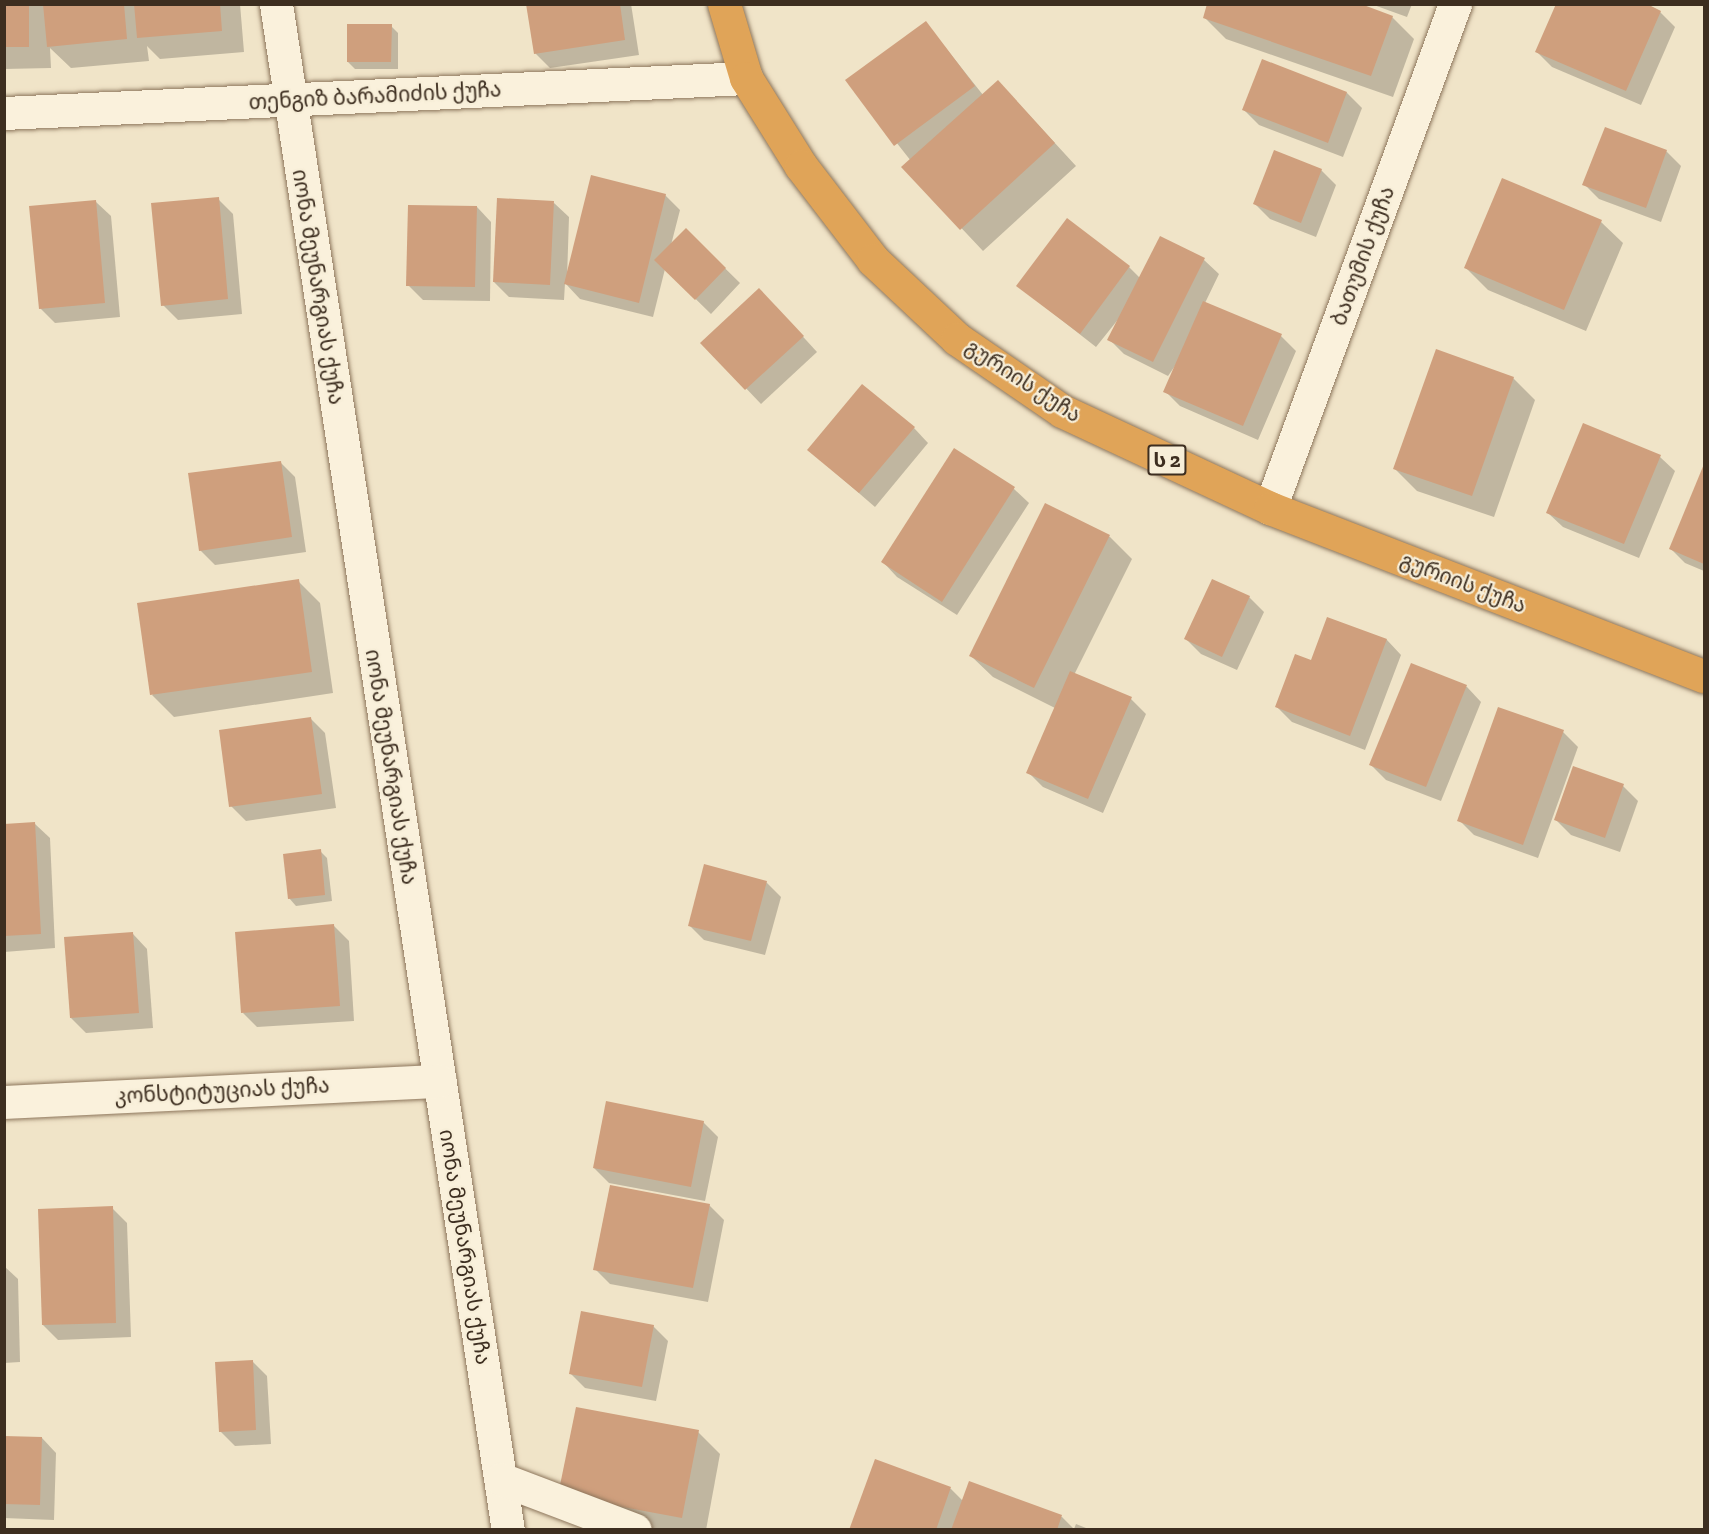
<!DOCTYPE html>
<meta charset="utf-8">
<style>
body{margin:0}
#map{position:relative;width:1709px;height:1534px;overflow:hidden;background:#f0e4c8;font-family:"Zilla Slab","Noto Sans Georgian",serif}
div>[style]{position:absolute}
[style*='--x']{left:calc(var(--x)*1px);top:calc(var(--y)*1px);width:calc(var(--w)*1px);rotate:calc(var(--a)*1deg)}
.shadow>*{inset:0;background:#0003}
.building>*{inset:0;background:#cf9f7d}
.roads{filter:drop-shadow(0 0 2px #8d765c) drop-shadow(0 0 2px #8d765c)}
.minor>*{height:33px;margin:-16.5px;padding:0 16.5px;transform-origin:16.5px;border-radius:16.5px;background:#faf1dc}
.highway>*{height:33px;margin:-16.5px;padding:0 16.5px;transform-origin:16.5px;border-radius:16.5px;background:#e0a458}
span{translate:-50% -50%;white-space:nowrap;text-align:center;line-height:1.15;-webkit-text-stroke:4.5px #f7eed8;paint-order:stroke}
.shield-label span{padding:2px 4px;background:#f7eed8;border:2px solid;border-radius:4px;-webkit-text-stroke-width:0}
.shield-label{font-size:20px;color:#3d2e20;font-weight:700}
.street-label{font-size:21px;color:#3d2e20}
.frame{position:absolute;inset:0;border:6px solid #3d2e20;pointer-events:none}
</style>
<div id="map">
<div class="shadow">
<i style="clip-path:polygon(4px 4px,240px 4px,244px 52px,160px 59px,147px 46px,149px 61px,71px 68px,50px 48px,51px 68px,4px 69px)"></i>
<i style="clip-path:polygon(528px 4px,631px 4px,639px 55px,550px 68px,535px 53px)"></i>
<i style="clip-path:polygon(1371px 4px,1412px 4px,1407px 17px)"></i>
<i style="clip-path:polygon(1660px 12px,1675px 27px,1641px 105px,1552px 67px,1537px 52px)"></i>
<i style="clip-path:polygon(1204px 17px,1392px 17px,1414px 39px,1393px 97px,1226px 39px)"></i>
<i style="clip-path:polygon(926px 23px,983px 95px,1019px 104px,1076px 166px,983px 251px,904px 167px,911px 161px,848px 81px)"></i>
<i style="clip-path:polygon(391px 26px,398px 33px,398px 69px,355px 69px,348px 62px)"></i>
<i style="clip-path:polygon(1263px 61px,1347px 93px,1362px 108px,1343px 157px,1259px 125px,1244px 110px)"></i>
<i style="clip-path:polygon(1666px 151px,1681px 166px,1661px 222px,1599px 199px,1584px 184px)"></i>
<i style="clip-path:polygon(1321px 170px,1336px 185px,1316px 237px,1270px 219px,1255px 204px)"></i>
<i style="clip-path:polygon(665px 195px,680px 210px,671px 245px,686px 230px,740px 283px,711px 314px,665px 269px,653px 317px,580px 299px,565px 283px,564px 300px,509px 297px,494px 282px,554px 203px,569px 217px,567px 279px)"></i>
<i style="clip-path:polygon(218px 199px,233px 214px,242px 314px,178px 320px,163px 305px)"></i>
<i style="clip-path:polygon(96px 202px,111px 216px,120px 317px,55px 323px,40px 308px)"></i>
<i style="clip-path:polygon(477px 207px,491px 222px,490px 301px,423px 300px,408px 285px)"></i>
<i style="clip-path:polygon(1601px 222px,1623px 243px,1586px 331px,1488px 290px,1466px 268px)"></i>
<i style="clip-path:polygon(1204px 260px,1219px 274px,1205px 303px,1281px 336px,1296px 351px,1258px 440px,1180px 406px,1165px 391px,1177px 363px,1168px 376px,1124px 354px,1109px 339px,1120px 317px,1096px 347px,1018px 286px,1129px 267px,1140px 278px)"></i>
<i style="clip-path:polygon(774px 305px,817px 352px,761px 404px,703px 343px)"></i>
<i style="clip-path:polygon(1513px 378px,1535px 400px,1494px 517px,1417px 491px,1395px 469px)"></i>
<i style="clip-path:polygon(914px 428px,928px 443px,875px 507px,809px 450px)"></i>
<i style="clip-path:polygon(954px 450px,1014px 489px,1029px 503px,957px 615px,897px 577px,883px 562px)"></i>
<i style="clip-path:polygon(1660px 457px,1675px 471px,1639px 558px,1563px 527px,1548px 513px)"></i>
<i style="clip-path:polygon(280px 462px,295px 477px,306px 552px,215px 565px,200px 550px)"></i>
<i style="clip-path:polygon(1704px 468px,1704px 571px,1685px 563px,1671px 549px)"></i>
<i style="clip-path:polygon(1046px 505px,1110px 537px,1132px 559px,1074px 675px,1131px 699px,1146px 714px,1103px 813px,1043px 787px,1028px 772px,1055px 708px,993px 677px,971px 656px)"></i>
<i style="clip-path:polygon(298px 581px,320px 603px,333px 693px,174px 717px,152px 695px)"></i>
<i style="clip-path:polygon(1249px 597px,1264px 612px,1237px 670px,1201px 654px,1186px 639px)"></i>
<i style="clip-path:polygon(1328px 619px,1387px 640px,1401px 655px,1365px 750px,1292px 722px,1277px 707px,1312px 662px)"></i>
<i style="clip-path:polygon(1412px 665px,1467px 687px,1481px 702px,1441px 801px,1386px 780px,1371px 765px)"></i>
<i style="clip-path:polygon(310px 718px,325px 733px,336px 808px,246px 821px,231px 806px)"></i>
<i style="clip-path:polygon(1563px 732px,1578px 747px,1538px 858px,1474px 835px,1459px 820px)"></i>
<i style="clip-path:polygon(1623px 786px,1638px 801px,1620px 852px,1571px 835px,1556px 820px)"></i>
<i style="clip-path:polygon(35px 824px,50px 838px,55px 948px,4px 952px,4px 825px)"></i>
<i style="clip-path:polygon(320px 851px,327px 858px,332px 901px,296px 906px,289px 898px)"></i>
<i style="clip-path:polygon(766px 882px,781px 897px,765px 955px,704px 940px,689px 925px)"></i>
<i style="clip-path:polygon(334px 926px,349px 941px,354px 1021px,257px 1027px,243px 1013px)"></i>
<i style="clip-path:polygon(133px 934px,147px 949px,153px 1028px,86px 1033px,71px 1018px)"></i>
<i style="clip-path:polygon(703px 1122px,718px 1137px,705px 1201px,609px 1183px,594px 1168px)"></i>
<i style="clip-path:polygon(709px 1205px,724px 1220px,708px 1302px,610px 1284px,595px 1269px)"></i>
<i style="clip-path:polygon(112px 1208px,127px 1223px,131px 1337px,58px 1340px,43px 1325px)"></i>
<i style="clip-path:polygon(4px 1266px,18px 1279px,20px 1362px,4px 1363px)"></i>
<i style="clip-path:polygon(653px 1326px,668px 1341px,656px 1401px,585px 1388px,570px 1373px)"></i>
<i style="clip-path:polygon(252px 1361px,267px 1376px,271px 1444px,235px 1446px,220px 1431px)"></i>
<i style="clip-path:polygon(698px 1432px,720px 1454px,706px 1530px,652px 1530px,582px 1516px)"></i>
<i style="clip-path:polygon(4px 1437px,42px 1438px,56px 1453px,54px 1520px,4px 1518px)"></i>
<i style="clip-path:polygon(876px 1461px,951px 1489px,963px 1501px,970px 1483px,1062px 1517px,1074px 1529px,1076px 1524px,1091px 1530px,851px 1530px)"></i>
</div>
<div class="building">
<i style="clip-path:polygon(5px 4px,29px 4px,29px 47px,5px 47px)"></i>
<i style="clip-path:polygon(43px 4px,124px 4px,127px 39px,47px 47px)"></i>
<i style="clip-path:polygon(134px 4px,220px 4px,222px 31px,137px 38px)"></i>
<i style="clip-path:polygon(526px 4px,620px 4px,625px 40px,534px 54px)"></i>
<i style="clip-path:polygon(1207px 4px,1361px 4px,1393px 16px,1371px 76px,1203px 18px)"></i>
<i style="clip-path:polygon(1556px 4px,1647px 4px,1661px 11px,1626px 91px,1535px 52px)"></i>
<i style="clip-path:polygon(926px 21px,975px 86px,894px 146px,845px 80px)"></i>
<i style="clip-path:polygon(347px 24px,392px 24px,391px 62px,347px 62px)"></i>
<i style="clip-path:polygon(1262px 59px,1347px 92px,1328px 143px,1242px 110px)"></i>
<i style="clip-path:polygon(998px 80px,1055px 143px,960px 230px,901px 167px)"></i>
<i style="clip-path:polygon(1605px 127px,1667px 150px,1646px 208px,1582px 185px)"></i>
<i style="clip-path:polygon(1274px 150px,1322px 169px,1301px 223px,1253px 204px)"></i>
<i style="clip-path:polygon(591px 175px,666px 194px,639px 303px,564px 284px)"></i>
<i style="clip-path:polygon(1502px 178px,1602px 220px,1564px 310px,1464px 268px)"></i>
<i style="clip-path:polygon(219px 197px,228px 299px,161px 306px,151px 203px)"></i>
<i style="clip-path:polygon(497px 198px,554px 201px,550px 285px,493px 282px)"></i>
<i style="clip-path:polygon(96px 200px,105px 303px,39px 309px,29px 206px)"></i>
<i style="clip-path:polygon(408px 205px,477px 206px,475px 287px,406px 286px)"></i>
<i style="clip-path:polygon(1067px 218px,1130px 266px,1080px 334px,1016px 286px)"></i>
<i style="clip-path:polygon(686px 228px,726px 268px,695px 300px,654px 260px)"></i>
<i style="clip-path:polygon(1160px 236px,1205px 258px,1153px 362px,1107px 340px)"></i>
<i style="clip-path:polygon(759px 288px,804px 336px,745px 390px,700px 343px)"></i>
<i style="clip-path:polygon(1203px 301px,1282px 334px,1243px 426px,1163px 392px)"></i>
<i style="clip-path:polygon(1436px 349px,1514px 377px,1472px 496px,1393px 469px)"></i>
<i style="clip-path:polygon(862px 384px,915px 427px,859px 493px,807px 450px)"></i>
<i style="clip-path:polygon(1583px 423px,1661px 455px,1624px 544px,1546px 513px)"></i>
<i style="clip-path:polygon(954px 448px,1015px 487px,942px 602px,881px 562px)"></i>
<i style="clip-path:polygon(281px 461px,292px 537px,199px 551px,188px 473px)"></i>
<i style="clip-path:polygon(1704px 464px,1704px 564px,1669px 549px)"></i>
<i style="clip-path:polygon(1045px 503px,1110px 535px,1034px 688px,969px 656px)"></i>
<i style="clip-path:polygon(299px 579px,312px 672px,150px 695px,137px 603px)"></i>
<i style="clip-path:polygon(1212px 579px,1250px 596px,1222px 657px,1184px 639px)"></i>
<i style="clip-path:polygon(1327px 617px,1387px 639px,1350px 736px,1275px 707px,1295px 654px,1311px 660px)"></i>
<i style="clip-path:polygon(1411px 663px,1467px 685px,1426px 787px,1369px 765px)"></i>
<i style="clip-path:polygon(1070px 671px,1132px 697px,1088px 799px,1026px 773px)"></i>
<i style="clip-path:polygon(1498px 707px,1564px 730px,1523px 845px,1457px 821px)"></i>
<i style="clip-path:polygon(311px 717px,322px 794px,229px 807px,219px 730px)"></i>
<i style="clip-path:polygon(1573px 766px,1624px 784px,1605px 838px,1554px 820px)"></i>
<i style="clip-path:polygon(35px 822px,41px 934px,4px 936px,4px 824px)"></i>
<i style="clip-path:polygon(321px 849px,325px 895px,288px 899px,283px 854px)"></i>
<i style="clip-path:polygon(704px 864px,767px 881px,751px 941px,688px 926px)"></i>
<i style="clip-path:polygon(334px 924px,340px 1006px,241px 1013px,235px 932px)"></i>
<i style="clip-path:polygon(133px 932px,139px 1013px,70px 1018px,64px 937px)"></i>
<i style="clip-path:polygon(606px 1101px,704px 1121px,691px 1187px,593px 1168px)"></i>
<i style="clip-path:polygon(610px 1185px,710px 1204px,693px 1288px,593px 1270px)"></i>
<i style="clip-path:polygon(113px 1206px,116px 1323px,42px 1325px,38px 1209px)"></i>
<i style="clip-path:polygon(581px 1311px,654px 1325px,642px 1387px,569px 1374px)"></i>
<i style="clip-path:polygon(253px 1360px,256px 1430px,219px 1432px,215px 1362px)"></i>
<i style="clip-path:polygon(576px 1407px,699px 1430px,682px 1518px,558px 1495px)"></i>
<i style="clip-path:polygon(4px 1436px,42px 1437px,40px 1505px,4px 1504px)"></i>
<i style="clip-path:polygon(875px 1459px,951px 1487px,936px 1530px,849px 1530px)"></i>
<i style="clip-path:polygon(969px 1481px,1062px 1515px,1057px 1530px,951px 1530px)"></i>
</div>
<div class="roads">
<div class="minor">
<i style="--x:276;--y:4;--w:1544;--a:81.36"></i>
<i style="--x:4;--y:113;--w:743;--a:-2.7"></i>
<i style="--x:1270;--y:508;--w:537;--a:-69.84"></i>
<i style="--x:4;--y:1102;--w:436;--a:-2.8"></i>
<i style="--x:501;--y:1479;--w:143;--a:20.8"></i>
</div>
<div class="highway">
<i style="--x:724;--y:4;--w:77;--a:73.4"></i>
<i style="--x:746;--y:78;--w:104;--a:58"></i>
<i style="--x:801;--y:166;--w:118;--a:52.5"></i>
<i style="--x:873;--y:260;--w:115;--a:43.2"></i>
<i style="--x:957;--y:339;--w:127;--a:34.4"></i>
<i style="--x:1062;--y:411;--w:230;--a:25"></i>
<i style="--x:1270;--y:508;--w:465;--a:21.2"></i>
</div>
</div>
<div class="shield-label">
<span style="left:1167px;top:460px">ს 2</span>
</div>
<div class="street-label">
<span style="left:375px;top:96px;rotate:-3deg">თენგიზ ბარამიძის ქუჩა</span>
<span style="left:1363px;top:256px;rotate:-70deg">ბათუმის ქუჩა</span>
<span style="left:318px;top:287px;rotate:81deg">იონა მეუნარგიას ქუჩა</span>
<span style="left:1023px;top:381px;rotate:33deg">გურიის ქუჩა</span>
<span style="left:1463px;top:583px;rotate:21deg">გურიის ქუჩა</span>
<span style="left:391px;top:767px;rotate:81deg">იონა მეუნარგიას ქუჩა</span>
<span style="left:222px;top:1091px;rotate:-3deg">კონსტიტუციას ქუჩა</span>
<span style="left:465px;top:1247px;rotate:81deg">იონა მეუნარგიას ქუჩა</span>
</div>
<div class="frame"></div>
</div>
